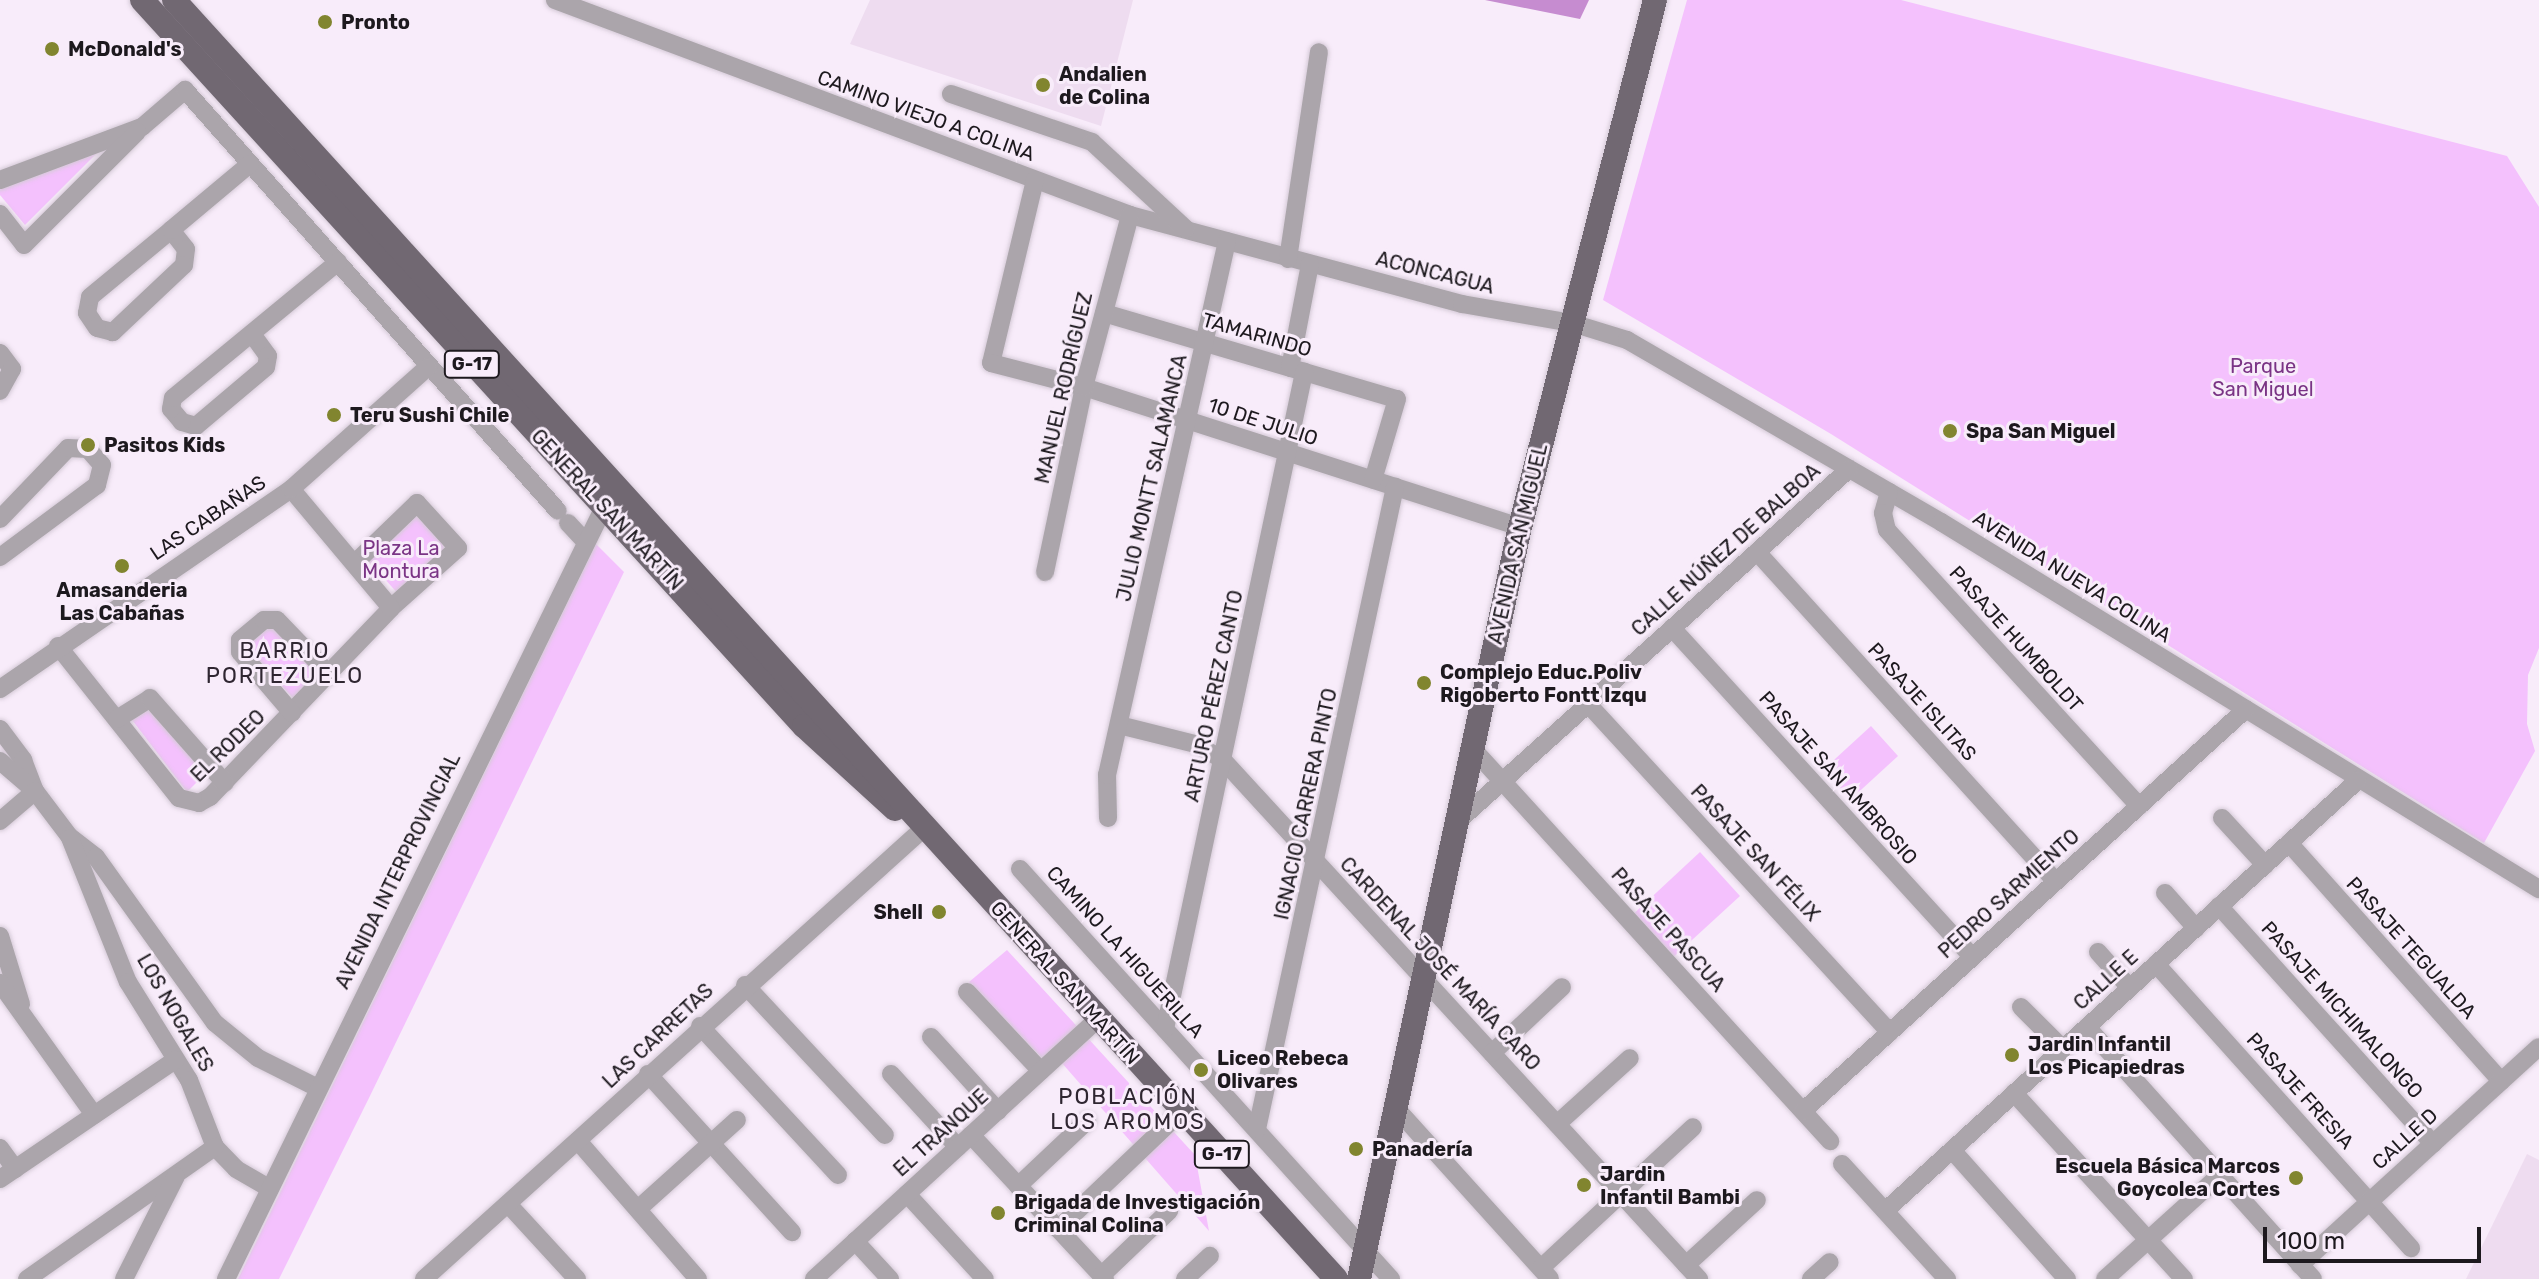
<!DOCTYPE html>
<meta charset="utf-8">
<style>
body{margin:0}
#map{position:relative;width:2539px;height:1279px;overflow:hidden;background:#f8ecfa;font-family:Rubik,sans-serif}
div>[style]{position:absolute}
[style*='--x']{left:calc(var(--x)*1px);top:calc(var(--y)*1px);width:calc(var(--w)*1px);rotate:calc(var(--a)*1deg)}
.built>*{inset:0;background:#eedcf0}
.green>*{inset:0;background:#f4c1fd}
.water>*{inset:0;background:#c68cd0}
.roads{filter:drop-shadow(0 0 2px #d5cad7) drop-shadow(0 0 2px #d5cad7)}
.minor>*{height:18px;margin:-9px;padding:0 9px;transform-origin:9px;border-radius:9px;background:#aba5ab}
.major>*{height:24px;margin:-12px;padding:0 12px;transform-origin:12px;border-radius:12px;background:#716872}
.dots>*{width:22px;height:22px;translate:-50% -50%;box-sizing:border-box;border:4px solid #f8ecfa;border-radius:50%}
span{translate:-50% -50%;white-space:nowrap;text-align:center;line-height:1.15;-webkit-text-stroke:6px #f8ecfa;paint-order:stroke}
.shield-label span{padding:2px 6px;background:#f8ecfa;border:2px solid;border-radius:6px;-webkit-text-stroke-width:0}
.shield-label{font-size:18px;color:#1d191e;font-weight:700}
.poi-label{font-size:20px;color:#1d191e;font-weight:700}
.left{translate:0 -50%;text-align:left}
.right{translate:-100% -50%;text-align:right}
.street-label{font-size:20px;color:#1d191e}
.park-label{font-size:20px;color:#7a3485}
.neighbourhood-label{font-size:22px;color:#2f2631;letter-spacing:2px}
.scale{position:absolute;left:2263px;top:1227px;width:218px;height:36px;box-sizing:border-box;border:4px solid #1d191e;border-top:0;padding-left:10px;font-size:24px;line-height:28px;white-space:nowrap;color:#1d191e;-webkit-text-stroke:6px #f8ecfa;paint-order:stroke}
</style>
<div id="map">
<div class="built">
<i style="clip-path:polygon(870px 0,1133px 0,1101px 126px,850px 44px)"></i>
<i style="clip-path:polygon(2527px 1154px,2539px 1160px,2539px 1279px,2466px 1279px)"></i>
</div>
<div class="green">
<i style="clip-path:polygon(1687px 0,1901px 0,2507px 156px,2539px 207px,2539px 648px,2528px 675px,2527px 724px,2535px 751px,2484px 843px,1831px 434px,1603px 300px)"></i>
<i style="clip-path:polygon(104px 146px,25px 225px,0 195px,0 185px)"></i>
<i style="clip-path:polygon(416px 512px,449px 546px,400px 596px,366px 558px)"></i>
<i style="clip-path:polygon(596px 544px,624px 572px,368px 1100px,279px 1279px,238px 1279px)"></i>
<i style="clip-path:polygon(273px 624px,317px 673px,293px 698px,246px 647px)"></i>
<i style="clip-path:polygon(149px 705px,206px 773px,187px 792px,132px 720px)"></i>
<i style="clip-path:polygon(1871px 726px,1898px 756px,1850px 800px,1823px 770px)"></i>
<i style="clip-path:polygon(1700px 852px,1740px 896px,1668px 962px,1628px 919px)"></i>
<i style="clip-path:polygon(1007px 950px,1195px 1155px,1209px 1231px,1054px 1054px,1043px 1059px,969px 982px)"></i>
</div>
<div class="water">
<i style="clip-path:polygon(1485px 0,1589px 0,1580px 19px)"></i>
</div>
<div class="roads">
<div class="minor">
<i style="--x:555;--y:0;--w:614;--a:20.5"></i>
<i style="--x:1130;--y:215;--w:344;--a:15"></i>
<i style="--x:1462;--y:304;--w:112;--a:9.8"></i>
<i style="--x:1572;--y:323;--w:58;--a:17.2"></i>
<i style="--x:1627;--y:340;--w:363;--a:30.1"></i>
<i style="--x:1941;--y:522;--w:702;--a:31.54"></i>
<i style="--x:951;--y:94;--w:149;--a:18.8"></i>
<i style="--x:1092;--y:142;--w:128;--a:42.8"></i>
<i style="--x:0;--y:180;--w:152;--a:-20.5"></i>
<i style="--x:142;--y:127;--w:57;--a:-40.7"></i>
<i style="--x:185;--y:90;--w:562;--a:48.46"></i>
<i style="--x:1035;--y:180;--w:188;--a:103.5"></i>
<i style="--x:991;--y:363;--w:96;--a:14.5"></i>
<i style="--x:1084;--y:387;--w:458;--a:17.8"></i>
<i style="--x:0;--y:214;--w:39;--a:52"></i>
<i style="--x:24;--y:245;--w:160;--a:-45"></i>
<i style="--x:171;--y:230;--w:24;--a:52"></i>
<i style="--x:186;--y:249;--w:16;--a:97"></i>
<i style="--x:184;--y:265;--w:98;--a:136.7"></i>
<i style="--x:113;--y:332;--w:16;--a:-166"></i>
<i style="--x:97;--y:328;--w:18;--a:-124"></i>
<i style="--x:87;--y:313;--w:16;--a:-79"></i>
<i style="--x:90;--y:297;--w:105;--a:-39.6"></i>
<i style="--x:171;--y:230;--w:103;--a:-39.9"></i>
<i style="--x:1288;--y:259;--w:209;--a:-81.5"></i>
<i style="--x:1104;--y:313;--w:305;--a:16.4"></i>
<i style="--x:1397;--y:399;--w:84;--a:106.5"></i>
<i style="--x:252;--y:334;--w:27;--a:54"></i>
<i style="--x:268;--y:356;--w:11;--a:100"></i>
<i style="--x:266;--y:367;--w:92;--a:139.9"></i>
<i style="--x:196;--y:426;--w:15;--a:-164"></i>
<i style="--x:182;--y:422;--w:17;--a:-130"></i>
<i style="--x:171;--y:409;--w:11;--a:-80"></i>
<i style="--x:173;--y:398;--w:214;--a:-39.5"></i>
<i style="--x:0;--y:353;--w:20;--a:53"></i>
<i style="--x:12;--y:369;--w:25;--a:119"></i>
<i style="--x:1290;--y:368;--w:106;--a:-79.1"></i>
<i style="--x:1889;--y:492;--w:22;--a:106"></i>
<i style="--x:1883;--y:513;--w:17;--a:77"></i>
<i style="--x:1887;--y:530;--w:374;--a:47.6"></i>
<i style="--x:0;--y:519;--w:98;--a:-46.2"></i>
<i style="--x:68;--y:448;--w:20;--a:3"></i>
<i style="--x:88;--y:449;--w:21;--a:49"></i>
<i style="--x:102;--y:465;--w:21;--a:104"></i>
<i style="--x:97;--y:485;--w:121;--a:143.4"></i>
<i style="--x:568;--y:523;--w:25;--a:47"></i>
<i style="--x:1757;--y:552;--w:445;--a:47.8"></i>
<i style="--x:356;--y:562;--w:85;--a:-44"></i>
<i style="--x:417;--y:503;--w:61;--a:47.7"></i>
<i style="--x:458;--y:548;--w:90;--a:138.2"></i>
<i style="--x:1045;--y:572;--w:189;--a:-78.1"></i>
<i style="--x:1084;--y:387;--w:178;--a:-75"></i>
<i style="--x:1672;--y:628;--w:445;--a:47.6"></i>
<i style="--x:58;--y:646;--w:194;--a:51.5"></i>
<i style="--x:179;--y:798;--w:21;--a:14"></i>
<i style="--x:199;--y:803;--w:13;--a:-29"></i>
<i style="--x:210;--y:797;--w:262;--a:-46.2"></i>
<i style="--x:391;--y:608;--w:155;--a:-130"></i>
<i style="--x:0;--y:689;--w:353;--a:-34.5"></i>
<i style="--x:291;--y:489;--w:183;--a:-41.7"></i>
<i style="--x:1588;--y:704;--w:446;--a:47.4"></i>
<i style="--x:292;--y:713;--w:80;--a:-130.4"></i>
<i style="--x:240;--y:652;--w:12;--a:-90"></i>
<i style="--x:240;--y:640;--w:31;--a:-40"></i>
<i style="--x:264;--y:620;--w:13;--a:0"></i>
<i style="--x:277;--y:620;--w:76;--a:46.1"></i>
<i style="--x:117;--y:719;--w:39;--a:-32"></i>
<i style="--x:150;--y:698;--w:113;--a:48.6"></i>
<i style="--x:1119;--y:725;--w:78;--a:14"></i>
<i style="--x:1195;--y:744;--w:31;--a:29"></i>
<i style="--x:1222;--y:759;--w:706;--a:47.47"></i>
<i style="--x:0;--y:729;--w:39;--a:53"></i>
<i style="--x:23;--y:760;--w:33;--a:69"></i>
<i style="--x:35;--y:791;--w:56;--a:52.9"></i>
<i style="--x:69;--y:836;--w:34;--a:38"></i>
<i style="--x:96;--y:857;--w:204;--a:54.4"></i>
<i style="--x:215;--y:1023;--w:55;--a:39.1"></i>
<i style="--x:258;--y:1058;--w:65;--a:26.6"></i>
<i style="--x:1472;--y:748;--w:532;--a:47.67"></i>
<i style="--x:0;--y:761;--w:46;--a:40.6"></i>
<i style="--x:1108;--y:818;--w:43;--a:-91.3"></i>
<i style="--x:1107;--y:775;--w:547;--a:-77.33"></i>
<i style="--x:2222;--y:818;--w:64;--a:47.5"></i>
<i style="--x:0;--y:821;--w:46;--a:-40.6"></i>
<i style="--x:1456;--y:823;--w:529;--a:-42.01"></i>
<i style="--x:70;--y:838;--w:155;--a:68.1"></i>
<i style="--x:128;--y:982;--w:115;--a:58.1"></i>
<i style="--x:189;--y:1080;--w:72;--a:68.8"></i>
<i style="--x:215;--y:1147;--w:30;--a:46"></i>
<i style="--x:236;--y:1169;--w:39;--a:30"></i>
<i style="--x:2289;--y:843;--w:319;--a:48.3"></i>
<i style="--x:1020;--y:869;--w:553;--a:47.86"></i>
<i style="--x:2165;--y:893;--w:47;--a:48.5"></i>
<i style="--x:2219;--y:906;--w:320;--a:48"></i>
<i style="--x:0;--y:936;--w:71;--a:72.8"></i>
<i style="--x:2098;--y:952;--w:48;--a:48.4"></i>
<i style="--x:2156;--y:964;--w:382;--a:48.1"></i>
<i style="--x:0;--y:983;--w:162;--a:54.5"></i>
<i style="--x:745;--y:985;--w:205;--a:47"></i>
<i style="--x:967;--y:992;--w:108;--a:46.9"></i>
<i style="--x:2021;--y:1007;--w:59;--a:45"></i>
<i style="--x:700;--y:1026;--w:203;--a:47.2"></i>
<i style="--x:2087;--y:1027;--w:338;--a:48.1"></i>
<i style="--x:1165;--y:1029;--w:672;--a:-78.05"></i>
<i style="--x:931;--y:1037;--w:100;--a:47.8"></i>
<i style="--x:1492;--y:1053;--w:96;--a:-43.3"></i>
<i style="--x:648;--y:1074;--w:214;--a:47.7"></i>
<i style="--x:891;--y:1074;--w:99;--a:47.5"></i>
<i style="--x:2014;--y:1093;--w:252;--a:47.6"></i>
<i style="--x:1393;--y:1105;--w:234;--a:47.9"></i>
<i style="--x:1803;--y:1111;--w:598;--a:-42.22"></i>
<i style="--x:1557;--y:1124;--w:98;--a:-42.1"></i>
<i style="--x:1257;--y:1129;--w:657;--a:-77.87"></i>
<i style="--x:971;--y:1135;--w:197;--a:47.1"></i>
<i style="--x:578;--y:1141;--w:183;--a:49"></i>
<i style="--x:0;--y:1148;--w:26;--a:54"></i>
<i style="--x:1952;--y:1150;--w:173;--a:48.3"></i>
<i style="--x:1842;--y:1164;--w:156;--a:47.6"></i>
<i style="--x:0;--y:1179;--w:212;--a:-34.2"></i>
<i style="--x:1018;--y:1186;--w:95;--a:-43.3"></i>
<i style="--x:907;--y:1194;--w:115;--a:47.5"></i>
<i style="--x:508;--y:1204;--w:102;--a:47.4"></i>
<i style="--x:638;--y:1209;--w:133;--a:-42"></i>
<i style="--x:1885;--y:1211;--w:639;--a:-42.33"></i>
<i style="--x:1058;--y:1229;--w:171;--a:-43.6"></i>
<i style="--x:855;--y:1241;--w:52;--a:47.4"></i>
<i style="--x:1686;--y:1265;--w:96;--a:-42.5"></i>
<i style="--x:2300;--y:1265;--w:323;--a:-42.4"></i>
<i style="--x:1541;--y:1268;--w:207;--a:-42.8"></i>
<i style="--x:1102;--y:1275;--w:93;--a:-43.7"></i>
<i style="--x:27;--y:1279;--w:230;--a:-35.1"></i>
<i style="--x:124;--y:1279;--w:115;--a:-63.2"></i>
<i style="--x:226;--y:1279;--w:869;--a:-63.91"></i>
<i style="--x:424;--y:1279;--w:673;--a:-42.05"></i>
<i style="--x:814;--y:1279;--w:385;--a:-42.5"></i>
<i style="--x:1185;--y:1279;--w:34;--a:-43"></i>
<i style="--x:1811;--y:1279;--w:25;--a:-42"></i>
<i style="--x:2105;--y:1279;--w:155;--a:-42.1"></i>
</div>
<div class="major">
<i style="--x:142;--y:0;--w:983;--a:47.64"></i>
<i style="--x:804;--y:726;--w:123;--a:42.4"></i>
<i style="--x:174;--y:0;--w:1728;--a:47.74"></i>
<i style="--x:1359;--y:1279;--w:769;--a:-77.92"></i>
<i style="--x:1520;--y:527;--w:544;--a:-75.63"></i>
</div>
</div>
<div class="dots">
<i style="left:325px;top:22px;background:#81852f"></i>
<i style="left:52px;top:49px;background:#81852f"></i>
<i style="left:1043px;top:85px;background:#81852f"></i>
<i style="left:334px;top:415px;background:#81852f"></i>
<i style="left:1950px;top:431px;background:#81852f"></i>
<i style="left:88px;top:445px;background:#81852f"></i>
<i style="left:122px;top:566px;background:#81852f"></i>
<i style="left:1424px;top:683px;background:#81852f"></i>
<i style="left:939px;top:912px;background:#81852f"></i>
<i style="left:2012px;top:1055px;background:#81852f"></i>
<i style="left:1201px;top:1070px;background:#81852f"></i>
<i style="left:1356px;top:1149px;background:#81852f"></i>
<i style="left:2296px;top:1178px;background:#81852f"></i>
<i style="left:1584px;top:1185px;background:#81852f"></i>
<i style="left:998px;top:1213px;background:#81852f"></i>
</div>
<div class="shield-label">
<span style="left:472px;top:364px">G-17</span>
<span style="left:1222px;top:1154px">G-17</span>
</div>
<div class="poi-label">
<span class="left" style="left:341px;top:22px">Pronto</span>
<span class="left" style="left:68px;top:49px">McDonald's</span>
<span class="left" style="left:1059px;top:86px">Andalien<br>de Colina</span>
<span class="left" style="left:350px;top:415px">Teru Sushi Chile</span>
<span class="left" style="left:1966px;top:431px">Spa San Miguel</span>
<span class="left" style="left:104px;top:445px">Pasitos Kids</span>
<span style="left:122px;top:602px">Amasanderia<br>Las Cabañas</span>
<span class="left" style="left:1440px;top:684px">Complejo Educ.Poliv<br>Rigoberto Fontt Izqu</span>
<span class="right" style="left:923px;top:912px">Shell</span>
<span class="left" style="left:2028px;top:1056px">Jardin Infantil<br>Los Picapiedras</span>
<span class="left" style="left:1217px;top:1070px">Liceo Rebeca<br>Olivares</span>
<span class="left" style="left:1372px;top:1149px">Panadería</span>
<span class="right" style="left:2280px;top:1178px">Escuela Básica Marcos<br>Goycolea Cortes</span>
<span class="left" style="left:1600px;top:1186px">Jardin<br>Infantil Bambi</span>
<span class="left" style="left:1014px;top:1214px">Brigada de Investigación<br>Criminal Colina</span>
</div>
<div class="street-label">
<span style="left:926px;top:116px;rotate:20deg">CAMINO VIEJO A COLINA</span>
<span style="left:1435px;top:273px;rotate:14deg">ACONCAGUA</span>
<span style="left:1257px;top:335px;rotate:16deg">TAMARINDO</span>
<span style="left:1064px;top:388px;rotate:-77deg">MANUEL RODRÍGUEZ</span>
<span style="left:1263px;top:422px;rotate:18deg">10 DE JULIO</span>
<span style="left:1152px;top:478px;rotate:-77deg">JULIO MONTT SALAMANCA</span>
<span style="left:607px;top:510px;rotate:47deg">GENERAL SAN MARTÍN</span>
<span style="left:208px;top:518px;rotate:-34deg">LAS CABAÑAS</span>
<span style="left:1518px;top:544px;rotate:-77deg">AVENIDA SAN MIGUEL</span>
<span style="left:1726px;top:550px;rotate:-42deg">CALLE NÚÑEZ DE BALBOA</span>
<span style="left:2072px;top:577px;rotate:32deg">AVENIDA NUEVA COLINA</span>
<span style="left:2016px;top:639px;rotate:48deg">PASAJE HUMBOLDT</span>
<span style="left:1214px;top:696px;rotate:-78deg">ARTURO PÉREZ CANTO</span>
<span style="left:1922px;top:702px;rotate:48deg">PASAJE ISLITAS</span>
<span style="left:228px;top:746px;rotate:-44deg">EL RODEO</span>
<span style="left:1838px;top:778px;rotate:48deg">PASAJE SAN AMBROSIO</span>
<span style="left:1306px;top:804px;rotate:-78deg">IGNACIO CARRERA PINTO</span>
<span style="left:1755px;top:853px;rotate:47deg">PASAJE SAN FÉLIX</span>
<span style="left:398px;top:871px;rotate:-64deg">AVENIDA INTERPROVINCIAL</span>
<span style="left:2009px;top:894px;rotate:-42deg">PEDRO SARMIENTO</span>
<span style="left:1668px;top:930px;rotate:48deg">PASAJE PASCUA</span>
<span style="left:2411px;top:948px;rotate:48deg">PASAJE TEGUALDA</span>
<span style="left:1125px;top:952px;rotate:48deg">CAMINO LA HIGUERILLA</span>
<span style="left:1440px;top:964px;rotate:47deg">CARDENAL JOSÉ MARÍA CARO</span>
<span style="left:2106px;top:980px;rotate:-42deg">CALLE E</span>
<span style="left:1065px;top:983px;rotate:48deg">GENERAL SAN MARTÍN</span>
<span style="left:2342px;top:1010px;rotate:48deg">PASAJE MICHIMALONGO</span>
<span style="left:175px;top:1013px;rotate:60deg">LOS NOGALES</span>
<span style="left:658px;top:1036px;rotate:-43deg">LAS CARRETAS</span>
<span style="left:2300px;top:1091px;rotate:48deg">PASAJE FRESIA</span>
<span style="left:941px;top:1133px;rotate:-42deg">EL TRANQUE</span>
<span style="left:2405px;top:1139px;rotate:-42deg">CALLE D</span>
</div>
<div class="park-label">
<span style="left:2263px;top:378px">Parque<br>San Miguel</span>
<span style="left:401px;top:560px">Plaza La<br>Montura</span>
</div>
<div class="neighbourhood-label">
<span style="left:285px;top:663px">BARRIO<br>PORTEZUELO</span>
<span style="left:1128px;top:1109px">POBLACIÓN<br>LOS AROMOS</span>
</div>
<div class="scale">100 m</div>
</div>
